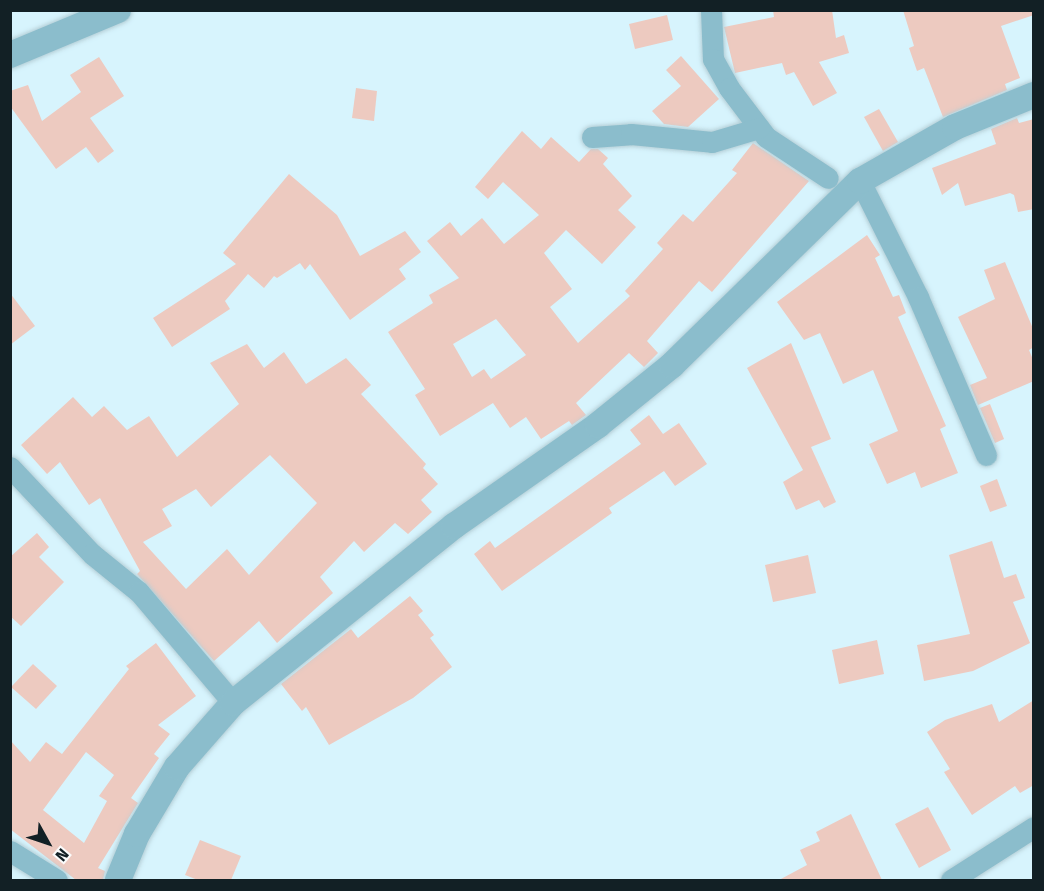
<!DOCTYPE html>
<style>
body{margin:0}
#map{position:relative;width:1044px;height:891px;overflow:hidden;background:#d7f4fd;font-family:"Fira Sans",sans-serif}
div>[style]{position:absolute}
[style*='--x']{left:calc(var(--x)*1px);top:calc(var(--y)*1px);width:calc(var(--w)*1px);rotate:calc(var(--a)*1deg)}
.building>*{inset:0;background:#edcac0}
.roads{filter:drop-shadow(0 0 2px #b4ced6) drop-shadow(0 0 2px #b4ced6)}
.minor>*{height:21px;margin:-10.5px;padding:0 10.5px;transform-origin:10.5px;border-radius:10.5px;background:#8bbdcc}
.tertiary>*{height:26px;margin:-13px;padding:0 13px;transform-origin:13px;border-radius:13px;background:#8bbdcc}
span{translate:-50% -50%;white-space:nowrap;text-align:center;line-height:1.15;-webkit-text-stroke:4.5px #fbfbfb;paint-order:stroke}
.frame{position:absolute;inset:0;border:12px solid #122025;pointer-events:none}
.north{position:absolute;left:18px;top:813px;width:60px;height:60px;-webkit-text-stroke:4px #fbfbfb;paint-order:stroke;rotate:130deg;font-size:16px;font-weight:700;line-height:24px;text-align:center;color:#122025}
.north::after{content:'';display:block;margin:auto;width:21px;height:27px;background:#122025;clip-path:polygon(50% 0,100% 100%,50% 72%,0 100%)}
</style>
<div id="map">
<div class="building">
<i style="clip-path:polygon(773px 10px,832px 10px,836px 38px,844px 35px,849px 53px,819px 62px,837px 93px,813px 106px,794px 72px,786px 75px,782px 63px,735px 73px,724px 27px,774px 17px)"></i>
<i style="clip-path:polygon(903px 10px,1034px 10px,1034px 15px,1001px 26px,1020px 78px,1005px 84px,1007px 90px,943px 117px,924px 68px,917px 71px,909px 48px,914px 46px)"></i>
<i style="clip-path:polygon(667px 15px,673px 40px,635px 49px,629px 24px)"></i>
<i style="clip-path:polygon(681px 56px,719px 99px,688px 127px,664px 124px,652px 111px,681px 86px,666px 70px)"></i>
<i style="clip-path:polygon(99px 57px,124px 96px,90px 118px,114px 151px,98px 163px,86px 147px,56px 169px,10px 106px,10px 91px,28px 85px,42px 121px,81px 92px,70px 75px)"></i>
<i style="clip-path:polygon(356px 88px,377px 91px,374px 121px,352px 118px)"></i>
<i style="clip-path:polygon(879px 109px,898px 142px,883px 151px,864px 117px)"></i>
<i style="clip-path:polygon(1017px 118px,1019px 123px,1034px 119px,1034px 209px,1018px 212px,1014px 195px,1010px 193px,965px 206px,958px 183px,942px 195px,932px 168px,996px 144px,991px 129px)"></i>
<i style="clip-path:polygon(evenodd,522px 131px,541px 149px,551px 137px,579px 162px,591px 149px,598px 149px,608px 158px,603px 164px,632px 196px,618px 210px,636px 227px,602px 264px,566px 230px,544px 253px,572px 289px,550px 307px,578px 343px,630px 296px,625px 291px,663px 249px,657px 243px,683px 214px,693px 222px,737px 173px,732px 170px,753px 143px,809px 181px,712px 292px,699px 281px,647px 341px,658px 353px,644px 367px,629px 353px,576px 403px,586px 415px,572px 425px,569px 421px,541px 439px,526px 417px,510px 428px,493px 403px,440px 436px,415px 395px,425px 389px,388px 332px,433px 303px,429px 295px,459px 278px,427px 241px,450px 222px,461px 236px,482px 218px,504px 244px,539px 215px,503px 182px,488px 199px,475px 187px,522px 131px,496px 319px,526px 355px,491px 379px,484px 369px,472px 377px,453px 344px,496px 319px)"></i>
<i style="clip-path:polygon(289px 174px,337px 215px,360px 256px,405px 231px,421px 252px,399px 269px,406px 279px,350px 320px,310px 264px,305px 270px,300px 263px,277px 278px,274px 276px,264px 288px,248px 274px,225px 301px,230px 309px,172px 347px,153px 318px,236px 264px,223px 253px)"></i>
<i style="clip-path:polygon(867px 235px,880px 255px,875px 258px,893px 297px,899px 295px,906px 313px,898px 317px,946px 426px,940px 429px,958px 473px,921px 488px,915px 472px,887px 484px,869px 444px,898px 431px,873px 370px,843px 384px,820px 333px,804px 340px,777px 302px)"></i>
<i style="clip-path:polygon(1005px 262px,1034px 331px,1034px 347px,1029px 350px,1034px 362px,1034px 381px,978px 405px,970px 385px,987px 378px,958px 317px,995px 299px,984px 270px)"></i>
<i style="clip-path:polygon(10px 293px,35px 326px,10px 345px)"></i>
<i style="clip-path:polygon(791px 343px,831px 439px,811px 447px,836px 502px,824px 508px,819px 500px,796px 510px,783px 482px,803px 470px,747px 368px)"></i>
<i style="clip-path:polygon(evenodd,247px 344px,264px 368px,284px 352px,306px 384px,346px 358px,371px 385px,361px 394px,426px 464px,423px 468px,438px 484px,421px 500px,432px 512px,408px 534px,395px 523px,364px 552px,354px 541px,320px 577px,333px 593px,277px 643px,259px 621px,214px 661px,137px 574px,140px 571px,100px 498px,89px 505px,60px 462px,47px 474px,21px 445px,73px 397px,92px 417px,104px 406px,127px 430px,149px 416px,177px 457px,239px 404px,210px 363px,247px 344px,270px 455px,317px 503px,249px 575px,227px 549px,186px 589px,143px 542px,172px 526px,162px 509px,196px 489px,211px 507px,270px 455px)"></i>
<i style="clip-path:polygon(990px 404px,1004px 439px,995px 443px,980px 408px)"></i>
<i style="clip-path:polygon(649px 415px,663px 434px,679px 423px,707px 464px,675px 486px,664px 471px,609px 508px,612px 513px,502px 591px,474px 554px,490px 541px,495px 548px,641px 444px,630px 430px)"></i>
<i style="clip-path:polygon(997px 479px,1007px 506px,990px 512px,980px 486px)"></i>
<i style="clip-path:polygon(37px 533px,49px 547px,39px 557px,64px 582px,21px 626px,10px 616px,10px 557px)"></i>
<i style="clip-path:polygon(992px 541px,1004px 578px,1016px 574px,1025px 598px,1013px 602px,1030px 643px,973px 671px,924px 681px,917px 645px,970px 634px,949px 555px)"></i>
<i style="clip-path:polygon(808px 555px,816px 593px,773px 602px,765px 565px)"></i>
<i style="clip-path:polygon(410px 596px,423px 611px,418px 615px,434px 635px,430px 638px,452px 667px,413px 698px,329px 745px,306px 707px,302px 711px,281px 684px,351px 629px,358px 638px)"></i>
<i style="clip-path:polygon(877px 640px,884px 674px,839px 684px,832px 650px)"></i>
<i style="clip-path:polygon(evenodd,156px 643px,196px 696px,158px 725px,170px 734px,154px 754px,159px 758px,131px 798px,138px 803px,98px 868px,105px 871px,103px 880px,76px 880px,10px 829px,10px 740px,30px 762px,46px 742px,62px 754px,129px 669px,126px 666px,156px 643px,86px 752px,114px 775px,99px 796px,107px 801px,84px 843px,43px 810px,86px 752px)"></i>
<i style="clip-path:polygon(33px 664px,57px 686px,36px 709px,11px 687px)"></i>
<i style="clip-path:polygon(1034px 700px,1034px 785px,1020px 793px,1015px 786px,972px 815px,944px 772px,950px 769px,927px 732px,945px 720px,992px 704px,999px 722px)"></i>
<i style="clip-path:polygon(928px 807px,951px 850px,919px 868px,895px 824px)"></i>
<i style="clip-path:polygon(851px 814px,882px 880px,779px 880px,807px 865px,800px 850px,820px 841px,816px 832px)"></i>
<i style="clip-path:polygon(200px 840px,241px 856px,231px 880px,198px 880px,185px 875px)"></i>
</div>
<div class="roads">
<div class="minor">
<i style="--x:711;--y:10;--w:49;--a:87.7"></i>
<i style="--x:713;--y:59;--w:33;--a:61"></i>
<i style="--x:729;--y:88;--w:61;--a:52.9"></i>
<i style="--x:766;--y:137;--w:74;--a:33.5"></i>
<i style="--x:592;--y:137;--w:39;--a:-4"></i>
<i style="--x:631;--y:134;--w:81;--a:5.6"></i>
<i style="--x:712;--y:142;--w:49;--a:-16.6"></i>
<i style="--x:860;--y:181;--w:130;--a:63.4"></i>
<i style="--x:918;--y:297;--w:172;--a:66.7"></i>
<i style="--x:10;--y:467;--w:120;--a:46.7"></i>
<i style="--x:92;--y:554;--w:60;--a:39"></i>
<i style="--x:139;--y:592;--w:145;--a:49.7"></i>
<i style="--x:10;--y:851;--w:55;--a:31.7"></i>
<i style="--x:951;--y:880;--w:98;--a:-32.6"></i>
</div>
<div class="tertiary">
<i style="--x:10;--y:55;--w:117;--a:-22.6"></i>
<i style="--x:118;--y:880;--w:50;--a:-67.6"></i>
<i style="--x:137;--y:834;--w:78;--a:-59.2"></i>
<i style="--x:177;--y:767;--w:85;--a:-48.8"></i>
<i style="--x:233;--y:703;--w:283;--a:-38.7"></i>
<i style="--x:454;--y:526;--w:176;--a:-35"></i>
<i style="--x:598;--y:425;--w:95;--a:-39"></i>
<i style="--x:672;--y:365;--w:263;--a:-44.4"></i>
<i style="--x:860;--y:181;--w:109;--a:-29.6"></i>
<i style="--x:955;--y:127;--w:85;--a:-22.1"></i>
</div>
</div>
<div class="frame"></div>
<div class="north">N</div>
</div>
